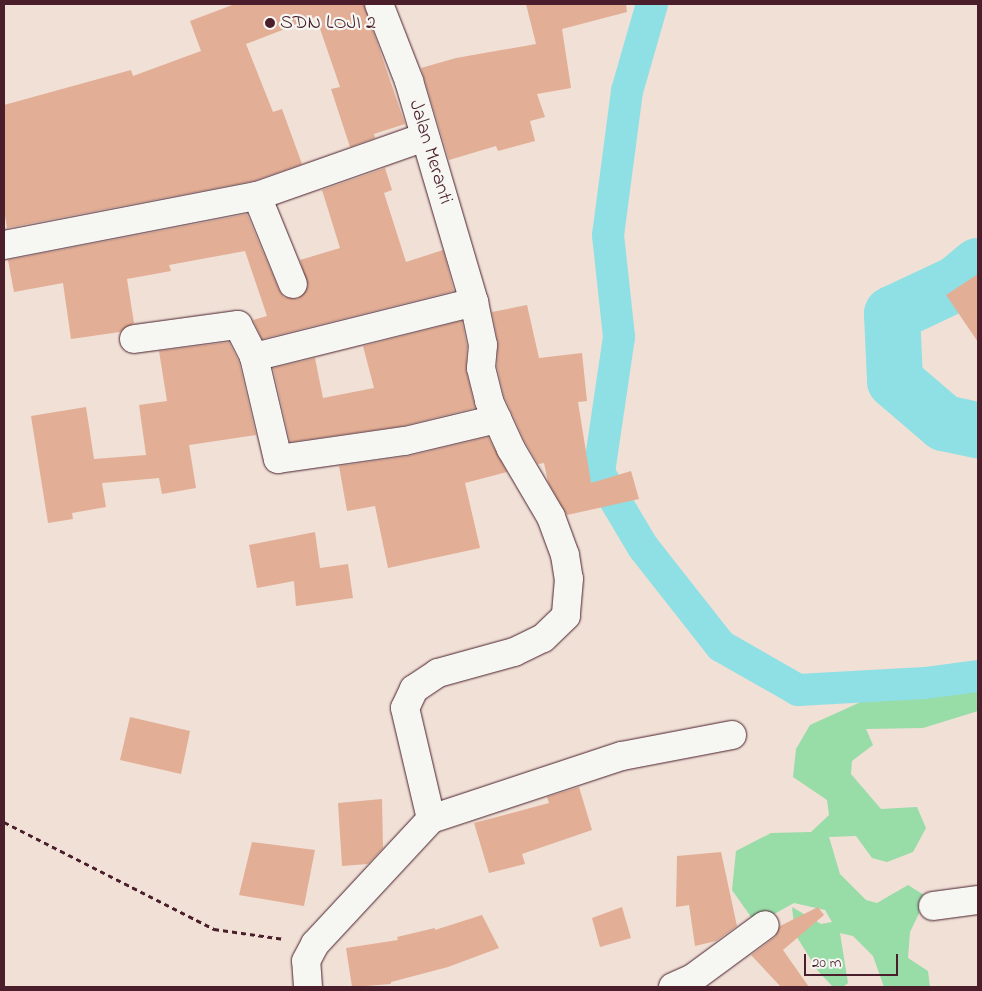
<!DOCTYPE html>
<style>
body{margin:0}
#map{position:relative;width:982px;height:991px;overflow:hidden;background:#f0e0d6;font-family:"Indie Flower",sans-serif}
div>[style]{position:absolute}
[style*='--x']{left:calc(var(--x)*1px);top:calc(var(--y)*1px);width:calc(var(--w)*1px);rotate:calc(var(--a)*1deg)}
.green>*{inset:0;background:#98dca8}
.canal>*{height:32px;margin:-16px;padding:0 16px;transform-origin:16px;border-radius:16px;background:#8ee0e4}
.river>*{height:56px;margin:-28px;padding:0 28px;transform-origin:28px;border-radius:28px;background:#8ee0e4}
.building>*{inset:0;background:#e2ae95}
.path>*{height:3px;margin-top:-1.5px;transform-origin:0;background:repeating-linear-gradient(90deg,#4a1f2b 0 5px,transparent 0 9px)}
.roads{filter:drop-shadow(0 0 1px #4a1f2b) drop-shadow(0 0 1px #4a1f2b)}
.street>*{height:28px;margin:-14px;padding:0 14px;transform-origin:14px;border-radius:14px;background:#f6f6f2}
.dots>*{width:14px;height:14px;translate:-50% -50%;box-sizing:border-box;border:2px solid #f6f6f2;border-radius:50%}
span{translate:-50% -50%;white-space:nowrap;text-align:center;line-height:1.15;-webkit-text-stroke:4.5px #f6f6f2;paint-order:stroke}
.poi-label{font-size:20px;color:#4a1f2b}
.left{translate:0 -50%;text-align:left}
.street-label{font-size:20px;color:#4a1f2b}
.frame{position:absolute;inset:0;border:5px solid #4a1f2b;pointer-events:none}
.scale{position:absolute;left:804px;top:954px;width:94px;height:22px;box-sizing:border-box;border:2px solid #4a1f2b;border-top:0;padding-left:6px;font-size:15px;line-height:18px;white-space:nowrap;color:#4a1f2b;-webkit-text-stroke:4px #f6f6f2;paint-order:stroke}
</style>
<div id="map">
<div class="green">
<i style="clip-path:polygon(972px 664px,978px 665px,978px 711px,923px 728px,866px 729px,873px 745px,852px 761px,851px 774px,881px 809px,917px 807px,926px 828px,913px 852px,887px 862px,872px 858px,856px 836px,829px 837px,840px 874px,866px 900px,877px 903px,908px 885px,927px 897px,910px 932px,908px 958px,928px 971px,930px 987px,884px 987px,873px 956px,853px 936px,840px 933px,848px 983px,843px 987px,833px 987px,818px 971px,795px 934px,792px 907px,821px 924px,832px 922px,825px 910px,794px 903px,756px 924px,732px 890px,736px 851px,771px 833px,811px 832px,829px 815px,827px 800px,793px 777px,796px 749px,810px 725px,927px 672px)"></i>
</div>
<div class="canal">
<i style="--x:652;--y:4;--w:91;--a:106"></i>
<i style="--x:627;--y:91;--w:145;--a:97.5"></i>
<i style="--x:608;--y:235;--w:103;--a:83.8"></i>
<i style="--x:619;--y:337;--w:137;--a:98.4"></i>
<i style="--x:599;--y:473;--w:86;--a:59.3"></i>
<i style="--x:643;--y:547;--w:126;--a:51.8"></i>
<i style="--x:721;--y:646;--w:89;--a:29.7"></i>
<i style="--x:798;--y:690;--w:127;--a:-3.2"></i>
<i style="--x:925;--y:683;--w:53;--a:-7.5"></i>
</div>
<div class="river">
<i style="--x:978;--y:266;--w:26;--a:140"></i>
<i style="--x:958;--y:283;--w:73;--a:154.8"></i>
<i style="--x:892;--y:314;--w:67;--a:87.4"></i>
<i style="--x:895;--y:381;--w:65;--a:40.6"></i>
<i style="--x:944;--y:423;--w:35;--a:12"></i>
</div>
<div class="building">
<i style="clip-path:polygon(235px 4px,364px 4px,405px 124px,374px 134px,375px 138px,350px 147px,331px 89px,340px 87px,316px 17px,246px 44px,273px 112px,282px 109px,302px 164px,253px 181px,7px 228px,4px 209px,4px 105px,131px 70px,133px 76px,201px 51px,190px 21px)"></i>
<i style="clip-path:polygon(526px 4px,626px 4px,627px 12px,562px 29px,571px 88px,537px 94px,545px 117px,530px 121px,535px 141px,498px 151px,496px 146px,449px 160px,421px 68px,456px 58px,536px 44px)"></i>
<i style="clip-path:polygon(385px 168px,392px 190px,384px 193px,406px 262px,443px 250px,454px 291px,262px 339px,253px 320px,267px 316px,245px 251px,169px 265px,171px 271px,127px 279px,134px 323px,120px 332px,71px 339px,63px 283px,14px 292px,8px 260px,247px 214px,279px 290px,284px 297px,298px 299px,308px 286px,300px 260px,340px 248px,322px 190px)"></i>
<i style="clip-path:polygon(978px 274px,978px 342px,946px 295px)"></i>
<i style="clip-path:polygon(527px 305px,539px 358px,582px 353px,587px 401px,578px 402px,591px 483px,631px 471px,639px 499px,567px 515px,548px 482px,544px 463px,538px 464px,525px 442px,504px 396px,497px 367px,498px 342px,492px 312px)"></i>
<i style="clip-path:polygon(462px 321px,467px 346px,466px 371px,475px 408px,402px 426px,290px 442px,273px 368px,315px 358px,323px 398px,374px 388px,363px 346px)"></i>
<i style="clip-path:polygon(229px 342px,239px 362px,256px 435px,189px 445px,196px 488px,162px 494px,159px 478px,102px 483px,106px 507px,72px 513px,73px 519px,48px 523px,31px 416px,86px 407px,94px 459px,146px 455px,139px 405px,167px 401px,159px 351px)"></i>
<i style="clip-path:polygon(488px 437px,507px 472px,465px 483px,480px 548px,388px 568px,375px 506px,347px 511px,339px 466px,409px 456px)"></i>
<i style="clip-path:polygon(315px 532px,320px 568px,348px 564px,353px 598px,296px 606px,294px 581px,257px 588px,249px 545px)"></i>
<i style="clip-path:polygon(130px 717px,190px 731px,181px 774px,120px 760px)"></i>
<i style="clip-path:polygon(579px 787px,592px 830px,522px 854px,525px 864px,489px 873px,474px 823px,549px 803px,547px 797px)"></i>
<i style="clip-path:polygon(382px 799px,383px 848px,368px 864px,342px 866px,338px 803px)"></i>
<i style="clip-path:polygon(252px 842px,315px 850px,304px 906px,239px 895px)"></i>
<i style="clip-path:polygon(721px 852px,737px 926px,716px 941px,695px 946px,689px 905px,676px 907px,677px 856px)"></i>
<i style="clip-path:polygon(622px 907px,631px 938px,600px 947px,592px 918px)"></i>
<i style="clip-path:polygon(818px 907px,824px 915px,783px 950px,809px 987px,781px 987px,751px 955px,775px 937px,780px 926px)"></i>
<i style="clip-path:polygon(482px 915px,499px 948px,448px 967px,391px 982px,391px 984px,352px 987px,346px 948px,398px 940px,397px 937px,435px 928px,435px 930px)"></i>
</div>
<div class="path">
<i style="--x:4;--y:822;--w:236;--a:27"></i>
<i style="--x:214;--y:929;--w:71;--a:8.1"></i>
</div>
<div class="roads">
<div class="street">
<i style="--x:379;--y:4;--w:83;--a:68.7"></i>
<i style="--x:409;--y:81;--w:230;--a:73.6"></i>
<i style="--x:474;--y:302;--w:44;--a:78.2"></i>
<i style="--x:483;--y:345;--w:23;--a:95"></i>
<i style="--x:481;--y:368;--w:34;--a:76"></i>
<i style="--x:489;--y:401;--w:53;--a:65.4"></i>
<i style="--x:511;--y:449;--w:79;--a:59.5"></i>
<i style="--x:551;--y:517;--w:40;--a:69.8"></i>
<i style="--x:565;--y:555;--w:24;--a:81"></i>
<i style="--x:569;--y:579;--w:37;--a:95"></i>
<i style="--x:566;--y:616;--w:32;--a:136"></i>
<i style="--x:543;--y:638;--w:32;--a:154"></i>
<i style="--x:514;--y:652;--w:79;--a:164.6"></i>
<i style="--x:438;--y:673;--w:29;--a:146"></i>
<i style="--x:414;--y:689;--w:21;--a:115"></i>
<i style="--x:405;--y:708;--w:114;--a:76.8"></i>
<i style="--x:257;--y:196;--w:95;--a:67.8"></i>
<i style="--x:4;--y:245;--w:258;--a:-11"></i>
<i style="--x:257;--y:196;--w:178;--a:-19.4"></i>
<i style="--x:134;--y:339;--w:105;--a:-7.7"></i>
<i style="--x:238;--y:325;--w:36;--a:63"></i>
<i style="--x:254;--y:357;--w:105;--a:76.8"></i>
<i style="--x:278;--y:459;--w:128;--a:-8.1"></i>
<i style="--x:405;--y:441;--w:95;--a:-13.4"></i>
<i style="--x:254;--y:357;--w:227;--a:-14"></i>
<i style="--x:933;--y:906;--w:45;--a:-7.6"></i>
<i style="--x:308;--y:987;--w:26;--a:-94"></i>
<i style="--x:306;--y:961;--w:19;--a:-62"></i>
<i style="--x:315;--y:944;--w:171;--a:-47.1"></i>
<i style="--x:431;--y:819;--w:201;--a:-18.3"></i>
<i style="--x:622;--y:756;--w:112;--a:-10.8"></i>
<i style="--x:673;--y:987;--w:22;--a:-24"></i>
<i style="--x:693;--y:978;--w:89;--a:-36.4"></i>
</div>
</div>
<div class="dots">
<i style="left:270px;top:23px;background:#4a1f2b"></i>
</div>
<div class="poi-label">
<span class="left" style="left:280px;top:23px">SDN LOJI 2</span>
</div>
<div class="street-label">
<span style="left:430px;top:152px;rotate:73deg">Jalan Meranti</span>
</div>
<div class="frame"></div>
<div class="scale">20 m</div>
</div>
